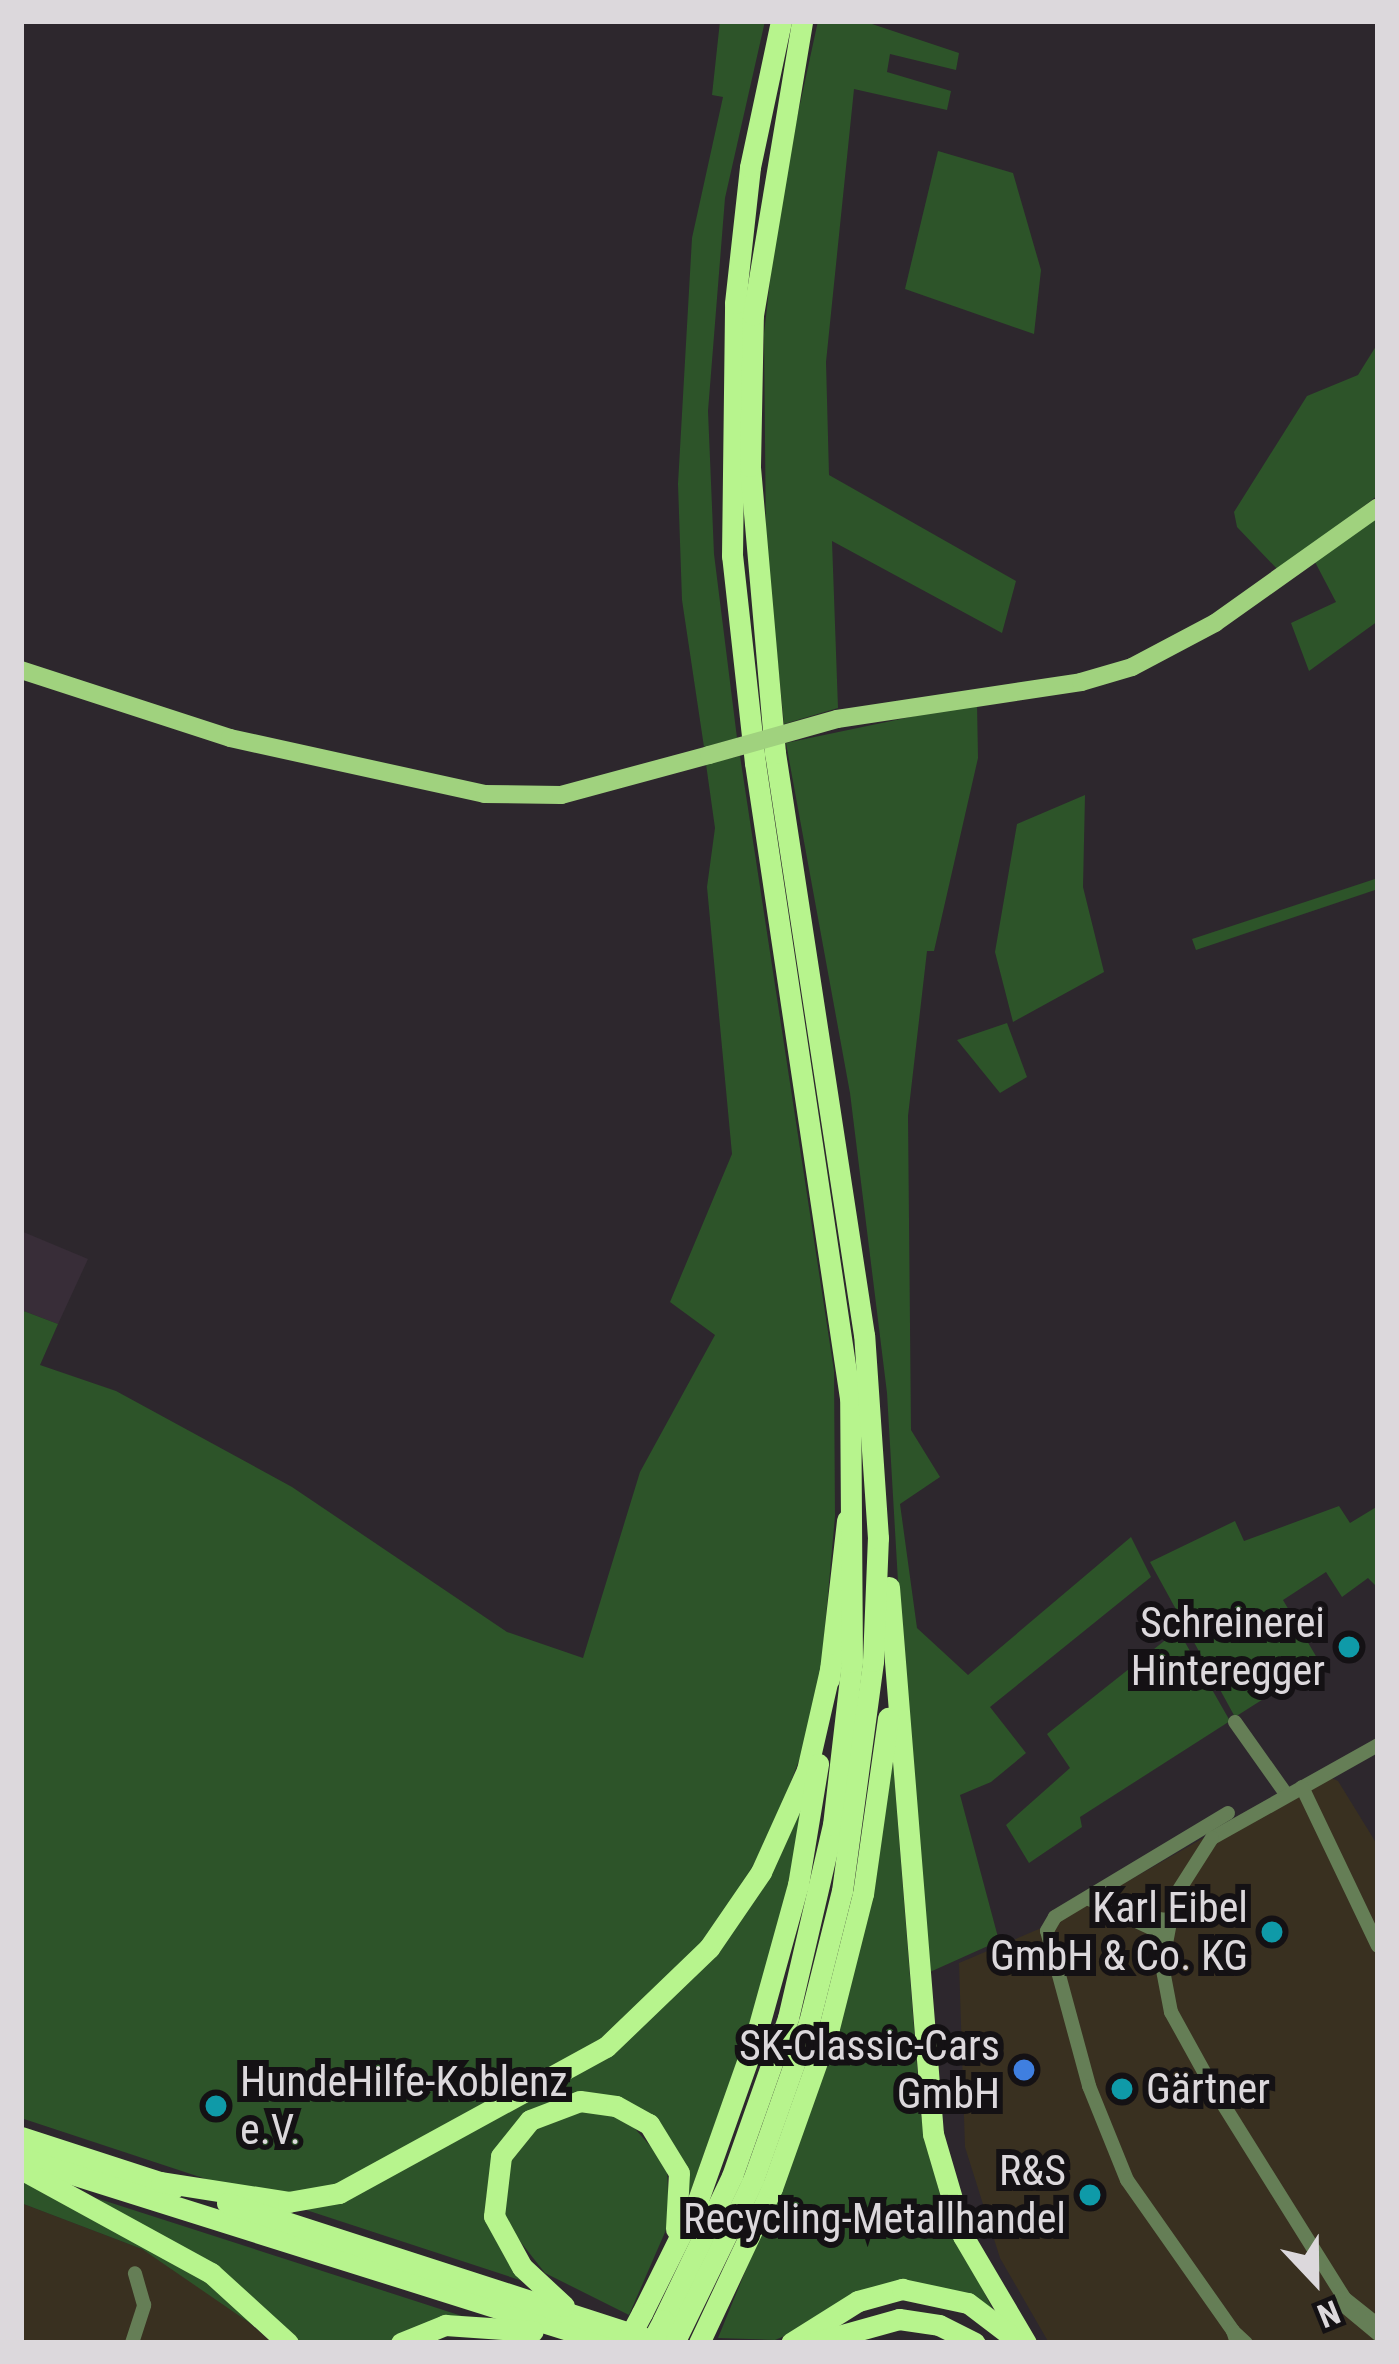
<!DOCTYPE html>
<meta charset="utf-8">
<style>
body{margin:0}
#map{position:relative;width:1399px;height:2364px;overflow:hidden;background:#2d272d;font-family:"Roboto Condensed",sans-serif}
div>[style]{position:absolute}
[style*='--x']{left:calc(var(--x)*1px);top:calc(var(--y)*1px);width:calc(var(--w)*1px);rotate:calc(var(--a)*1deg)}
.commercial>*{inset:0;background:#393020}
.built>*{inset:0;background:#382d38}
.green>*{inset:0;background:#2d5429}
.minor>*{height:14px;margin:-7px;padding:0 7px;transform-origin:7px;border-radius:7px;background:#657e56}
.major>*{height:18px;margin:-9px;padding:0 9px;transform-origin:9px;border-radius:9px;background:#a0d27e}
.highway>*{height:21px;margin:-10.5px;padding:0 10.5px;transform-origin:10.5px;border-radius:10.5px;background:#b7f48d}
.major-bridge>*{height:18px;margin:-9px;padding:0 9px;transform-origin:9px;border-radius:9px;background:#a0d27e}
.highway-bridge>*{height:21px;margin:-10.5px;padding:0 10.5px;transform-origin:10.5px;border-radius:10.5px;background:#b7f48d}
.dots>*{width:33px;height:33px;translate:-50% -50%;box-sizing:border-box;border:6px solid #141114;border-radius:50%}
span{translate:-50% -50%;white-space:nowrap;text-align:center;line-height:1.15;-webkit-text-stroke:12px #141114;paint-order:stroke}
.poi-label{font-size:42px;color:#dcd8dc}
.right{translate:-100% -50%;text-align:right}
.left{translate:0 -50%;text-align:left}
.frame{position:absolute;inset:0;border:24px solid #dcd8dc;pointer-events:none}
.north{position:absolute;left:1255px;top:2220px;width:120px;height:120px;-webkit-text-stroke:9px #141114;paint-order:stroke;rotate:158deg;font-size:33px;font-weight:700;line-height:48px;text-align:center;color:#dcd8dc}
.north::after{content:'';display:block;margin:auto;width:42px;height:54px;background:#dcd8dc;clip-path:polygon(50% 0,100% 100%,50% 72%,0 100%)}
</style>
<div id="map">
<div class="commercial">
<i style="clip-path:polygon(1319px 1772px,1338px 1781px,1378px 1846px,1378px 2343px,1049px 2343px,1000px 2258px,965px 2147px,959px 1963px,1060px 1920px)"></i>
<i style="clip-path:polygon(21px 2203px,142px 2249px,225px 2302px,272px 2343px,21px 2343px)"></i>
</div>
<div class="built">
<i style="clip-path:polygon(21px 1231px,88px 1259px,58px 1324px,21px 1310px)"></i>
</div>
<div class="green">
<i style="clip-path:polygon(720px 21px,765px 21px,725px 198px,708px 411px,714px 554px,737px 738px,704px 747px,682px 600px,678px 484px,692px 238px,723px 97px,712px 95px)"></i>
<i style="clip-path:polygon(818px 21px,863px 21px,959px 53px,956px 70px,890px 54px,887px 72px,951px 91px,947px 110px,854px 89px,826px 362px,829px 475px,1016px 581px,1002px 633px,832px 541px,838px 708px,784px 724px,766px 545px,764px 334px,779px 201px)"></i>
<i style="clip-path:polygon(938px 151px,1013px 173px,1041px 270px,1034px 334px,905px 289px)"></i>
<i style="clip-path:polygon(1378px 343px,1378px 495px,1280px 572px,1237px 527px,1234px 512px,1307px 396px,1358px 375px)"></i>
<i style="clip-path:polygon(1378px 515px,1378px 621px,1309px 671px,1291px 623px,1336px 602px,1315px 562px)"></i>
<i style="clip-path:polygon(977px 703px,978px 758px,934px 951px,927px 951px,908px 1116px,911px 1430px,940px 1477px,900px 1504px,917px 1628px,968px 1675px,1131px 1537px,1151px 1577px,990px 1707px,1026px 1753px,991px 1782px,960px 1795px,999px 1941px,921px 1976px,887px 1393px,850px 1093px,786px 743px)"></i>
<i style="clip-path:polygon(740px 756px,834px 1371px,835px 1516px,822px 1661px,812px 1726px,768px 1842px,703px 1943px,601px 2040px,336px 2185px,288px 2194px,215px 2182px,21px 2118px,21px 1310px,58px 1324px,40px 1365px,116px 1391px,292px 1487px,507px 1632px,583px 1658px,640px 1472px,715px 1335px,670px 1302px,732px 1154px,707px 887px,715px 828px,706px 764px)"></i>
<i style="clip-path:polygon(1085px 795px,1083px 887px,1104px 972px,1013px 1022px,995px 952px,1017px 824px)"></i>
<i style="clip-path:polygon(1378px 878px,1378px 889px,1196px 950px,1192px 939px)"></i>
<i style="clip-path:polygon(1007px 1023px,1027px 1077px,1000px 1093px,957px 1040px)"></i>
<i style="clip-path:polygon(1339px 1506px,1350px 1523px,1378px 1506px,1378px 1588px,1368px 1578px,1342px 1597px,1326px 1572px,1283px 1600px,1320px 1663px,1235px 1717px,1150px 1562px,1235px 1521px,1244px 1541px)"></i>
<i style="clip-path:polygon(1178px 1630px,1230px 1721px,1080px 1817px,1082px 1827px,1029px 1863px,1006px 1825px,1070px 1768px,1047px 1734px)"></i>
<i style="clip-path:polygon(893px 1762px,921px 2117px,944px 2212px,995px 2314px,912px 2283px,775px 2340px,718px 2338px,810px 2113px,847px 1999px)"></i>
<i style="clip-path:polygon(810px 1780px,769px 1973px,686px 2204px,651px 2120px,546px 2105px,486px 2197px,535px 2285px,294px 2206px,656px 2010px)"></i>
<i style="clip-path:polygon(566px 2112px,606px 2112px,630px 2123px,667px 2165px,669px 2223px,629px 2315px,545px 2273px,504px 2221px,506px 2166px,529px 2133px)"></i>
<i style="clip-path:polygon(21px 2180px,199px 2272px,279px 2343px,142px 2249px,21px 2203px)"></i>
<i style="clip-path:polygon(96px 2198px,211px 2235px,468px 2318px,393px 2343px,297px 2343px,218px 2270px)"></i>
</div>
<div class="minor">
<i style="--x:1235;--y:1722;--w:88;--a:54.7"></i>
<i style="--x:1378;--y:1745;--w:190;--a:150.7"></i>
<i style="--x:1212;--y:1838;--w:69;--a:122.5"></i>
<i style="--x:1175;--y:1896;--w:70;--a:100.7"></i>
<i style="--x:1162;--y:1965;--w:48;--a:79.2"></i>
<i style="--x:1171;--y:2012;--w:87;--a:61.1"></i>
<i style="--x:1213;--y:2088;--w:248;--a:58"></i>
<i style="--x:1344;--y:2298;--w:43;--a:38.5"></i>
<i style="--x:1302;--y:1787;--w:176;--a:64.5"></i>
<i style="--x:1228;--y:1813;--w:202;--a:149"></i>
<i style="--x:1055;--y:1917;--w:16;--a:120"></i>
<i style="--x:1047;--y:1931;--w:161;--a:74.8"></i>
<i style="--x:1089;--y:2086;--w:101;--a:68"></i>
<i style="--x:1127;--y:2180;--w:184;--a:54.9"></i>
<i style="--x:1089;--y:1899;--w:83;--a:25"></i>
<i style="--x:1120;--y:1914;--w:47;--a:7.3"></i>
<i style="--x:1342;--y:2304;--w:47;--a:39.8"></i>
<i style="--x:132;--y:2343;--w:40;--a:-72"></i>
<i style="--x:144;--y:2305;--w:33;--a:-106"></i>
<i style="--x:1237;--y:2343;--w:13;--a:-108"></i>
<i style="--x:1233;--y:2331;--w:18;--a:43"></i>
</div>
<div class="major">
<i style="--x:21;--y:670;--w:220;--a:18"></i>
<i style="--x:230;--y:738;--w:260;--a:12.4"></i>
<i style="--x:484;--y:794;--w:77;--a:0.7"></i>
<i style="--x:561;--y:795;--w:153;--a:-15.1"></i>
<i style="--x:837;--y:719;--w:247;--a:-8.6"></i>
<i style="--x:1081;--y:682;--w:53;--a:-16.4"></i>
<i style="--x:1132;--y:667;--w:94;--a:-27.9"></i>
<i style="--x:1215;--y:623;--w:200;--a:-35.4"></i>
</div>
<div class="highway">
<i style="--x:889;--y:1587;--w:549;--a:85.4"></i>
<i style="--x:933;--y:2134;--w:106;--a:73.6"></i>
<i style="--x:963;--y:2236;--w:124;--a:59.5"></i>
<i style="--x:829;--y:1679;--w:160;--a:-83.5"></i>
<i style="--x:21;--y:2137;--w:162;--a:18"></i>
<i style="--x:21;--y:2158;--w:616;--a:17.46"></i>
<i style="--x:21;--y:2169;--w:217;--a:28.7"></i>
<i style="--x:211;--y:2273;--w:104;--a:42.3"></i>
<i style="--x:161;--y:2182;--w:129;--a:8.9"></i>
<i style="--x:288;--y:2202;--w:52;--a:-10"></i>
<i style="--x:339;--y:2193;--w:304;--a:-28.7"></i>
<i style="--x:606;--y:2047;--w:143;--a:-43.9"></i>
<i style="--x:709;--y:1948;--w:92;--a:-55.6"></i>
<i style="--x:761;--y:1872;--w:112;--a:-65.7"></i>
<i style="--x:807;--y:1770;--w:108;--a:-77.1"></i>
<i style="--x:227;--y:2203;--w:443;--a:17.9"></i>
<i style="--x:564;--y:2306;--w:57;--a:-137.1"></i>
<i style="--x:522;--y:2267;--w:58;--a:-118.8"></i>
<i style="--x:494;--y:2216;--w:60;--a:-83.3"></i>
<i style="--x:501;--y:2156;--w:46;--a:-51.1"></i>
<i style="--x:530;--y:2120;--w:53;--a:-20.8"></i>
<i style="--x:580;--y:2101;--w:36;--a:8"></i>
<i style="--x:616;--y:2106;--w:38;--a:29"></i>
<i style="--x:649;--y:2124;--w:57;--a:58.5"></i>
<i style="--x:679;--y:2173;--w:56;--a:93.1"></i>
<i style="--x:642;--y:2313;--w:126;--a:-63.6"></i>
<i style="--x:698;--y:2200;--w:174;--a:-70.5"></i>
<i style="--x:756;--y:2036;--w:157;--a:-74.5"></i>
<i style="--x:798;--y:1885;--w:123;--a:-80.6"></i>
<i style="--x:663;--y:2320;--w:160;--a:-64.4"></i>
<i style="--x:732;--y:2176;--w:168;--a:-70.5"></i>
<i style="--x:788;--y:2018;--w:198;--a:-76.9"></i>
<i style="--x:833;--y:1825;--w:164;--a:-83.4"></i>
<i style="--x:852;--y:1662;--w:264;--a:-90.4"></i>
<i style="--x:850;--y:1398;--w:642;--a:-98.51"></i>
<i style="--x:755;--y:763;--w:208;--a:-96.3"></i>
<i style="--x:732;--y:556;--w:253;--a:-89.3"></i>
<i style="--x:735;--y:303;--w:137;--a:-83.7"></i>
<i style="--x:750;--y:167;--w:149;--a:-78"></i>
<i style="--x:401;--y:2343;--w:48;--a:-22.2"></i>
<i style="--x:445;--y:2325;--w:88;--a:3.9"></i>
<i style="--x:674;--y:2343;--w:181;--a:-64.1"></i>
<i style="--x:753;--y:2180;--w:168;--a:-70.5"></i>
<i style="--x:809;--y:2022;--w:135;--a:-75.9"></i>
<i style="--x:842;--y:1891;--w:232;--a:-82.3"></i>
<i style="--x:873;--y:1661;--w:123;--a:-87.7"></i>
<i style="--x:878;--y:1538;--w:203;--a:-93.9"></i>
<i style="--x:864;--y:1335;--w:589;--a:-98.69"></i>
<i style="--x:775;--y:753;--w:288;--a:-95"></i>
<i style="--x:750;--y:466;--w:151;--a:-88.9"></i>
<i style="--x:753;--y:315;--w:298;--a:-80.5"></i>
<i style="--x:699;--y:2343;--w:171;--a:-64.8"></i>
<i style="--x:772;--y:2188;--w:170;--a:-70.4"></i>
<i style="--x:829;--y:2028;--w:138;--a:-75.8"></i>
<i style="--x:863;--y:1894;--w:178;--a:-81.9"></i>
<i style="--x:791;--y:2343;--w:79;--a:-32.1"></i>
<i style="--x:858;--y:2301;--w:46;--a:-15.3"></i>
<i style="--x:902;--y:2289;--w:67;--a:12"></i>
<i style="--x:968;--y:2303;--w:51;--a:37.1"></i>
<i style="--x:813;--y:2343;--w:89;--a:-15.6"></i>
<i style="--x:899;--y:2319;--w:40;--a:8.5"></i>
<i style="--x:939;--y:2325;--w:40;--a:26.6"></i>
</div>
<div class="major-bridge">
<i style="--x:709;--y:755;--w:133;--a:-15.7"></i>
</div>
<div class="highway-bridge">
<i style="--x:626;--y:2343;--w:34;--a:-62"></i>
<i style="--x:651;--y:2343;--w:26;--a:-62"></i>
</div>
<div class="dots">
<i style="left:1349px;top:1647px;background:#0f9aa8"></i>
<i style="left:1272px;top:1932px;background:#0f9aa8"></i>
<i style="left:1024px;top:2070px;background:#3f7fe0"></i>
<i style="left:1122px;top:2089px;background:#0f9aa8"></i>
<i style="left:216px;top:2106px;background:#0f9aa8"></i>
<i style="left:1090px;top:2195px;background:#0f9aa8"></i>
</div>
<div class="poi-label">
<span class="right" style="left:1325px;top:1647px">Schreinerei<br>Hinteregger</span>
<span class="right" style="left:1248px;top:1932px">Karl Eibel<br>GmbH &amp; Co. KG</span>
<span class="right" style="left:1000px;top:2070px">SK-Classic-Cars<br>GmbH</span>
<span class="left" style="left:240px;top:2106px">HundeHilfe-Koblenz<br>e.V.</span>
<span class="left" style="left:1146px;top:2089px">Gärtner</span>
<span class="right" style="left:1066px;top:2195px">R&amp;S<br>Recycling-Metallhandel</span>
</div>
<div class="frame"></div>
<div class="north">N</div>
</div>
